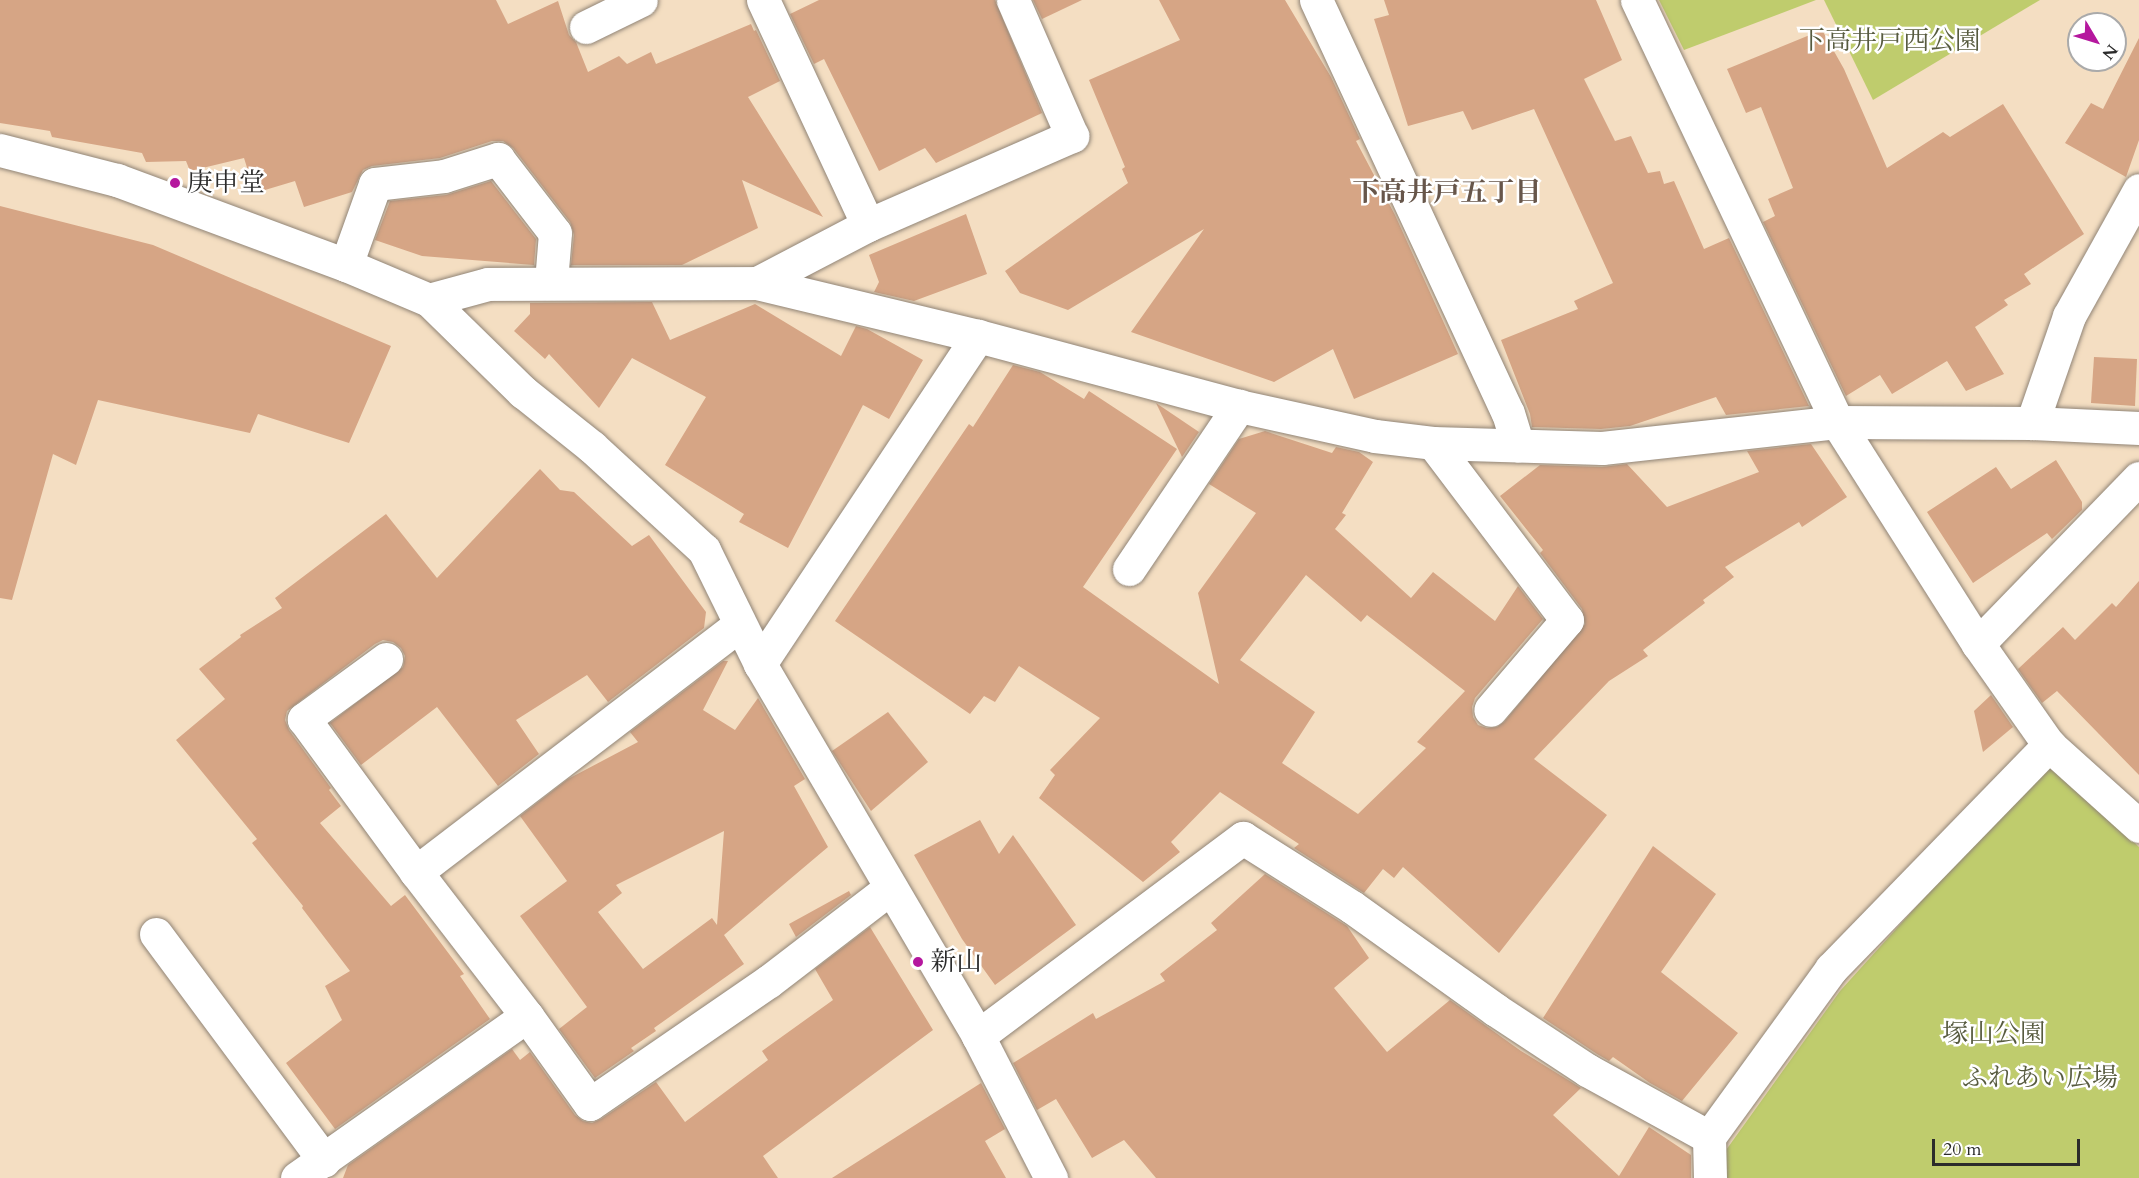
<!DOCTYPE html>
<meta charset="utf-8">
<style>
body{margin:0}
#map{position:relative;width:2139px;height:1178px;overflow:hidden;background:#f4dec2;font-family:Cardo,"Noto Serif JP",serif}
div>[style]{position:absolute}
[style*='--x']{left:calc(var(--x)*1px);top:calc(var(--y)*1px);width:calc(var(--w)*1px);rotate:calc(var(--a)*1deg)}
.green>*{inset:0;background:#bfcc6d}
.building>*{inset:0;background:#d6a585}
.roads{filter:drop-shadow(0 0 2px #908476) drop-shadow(0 0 2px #908476)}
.minor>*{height:33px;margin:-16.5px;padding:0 16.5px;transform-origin:16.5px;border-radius:16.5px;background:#fff}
.dots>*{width:16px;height:16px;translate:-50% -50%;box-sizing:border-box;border:3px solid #fff;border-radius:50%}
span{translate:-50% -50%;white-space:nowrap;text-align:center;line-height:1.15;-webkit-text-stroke:5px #fff;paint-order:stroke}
.park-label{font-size:26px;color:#575b3f}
.poi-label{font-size:26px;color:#2b2b2b}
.left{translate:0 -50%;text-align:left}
.neighbourhood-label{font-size:27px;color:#67564a;font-weight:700}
.north{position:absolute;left:2067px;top:12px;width:60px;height:60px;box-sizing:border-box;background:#fff;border:2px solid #aaa;border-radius:50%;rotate:128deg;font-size:16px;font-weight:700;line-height:24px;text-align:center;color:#2b2b2b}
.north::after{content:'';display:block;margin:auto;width:21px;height:27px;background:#b5179e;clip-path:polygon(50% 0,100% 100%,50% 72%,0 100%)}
.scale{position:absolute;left:1932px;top:1139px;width:148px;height:27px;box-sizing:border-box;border:3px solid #2b2b2b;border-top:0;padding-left:8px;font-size:18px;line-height:21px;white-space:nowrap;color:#2b2b2b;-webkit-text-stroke:4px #fff;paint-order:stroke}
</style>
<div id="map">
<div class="green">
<i style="clip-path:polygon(1659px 0,1816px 0,1684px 50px)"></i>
<i style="clip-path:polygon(1824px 0,2040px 0,1873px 100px)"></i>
<i style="clip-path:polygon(2049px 760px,2139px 847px,2139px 1178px,1706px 1178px,1840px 991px)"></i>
</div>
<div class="building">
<i style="clip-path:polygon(0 0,496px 0,508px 24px,558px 1px,569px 35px,576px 42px,588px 72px,619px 56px,627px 64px,651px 52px,656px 64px,751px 24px,754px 31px,756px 30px,780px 81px,748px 97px,823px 217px,742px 180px,758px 228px,682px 265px,571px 265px,574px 235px,570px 222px,513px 148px,503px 141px,492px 141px,440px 158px,372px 166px,363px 170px,352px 192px,304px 207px,295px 181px,255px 193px,244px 158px,190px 171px,186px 161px,146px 162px,142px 153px,52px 137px,50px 131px,0 123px)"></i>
<i style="clip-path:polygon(819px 0,995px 0,1042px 113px,936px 163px,925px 148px,879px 171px,824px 59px,814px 64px,790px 14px)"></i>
<i style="clip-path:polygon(1033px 0,1082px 0,1042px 19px)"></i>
<i style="clip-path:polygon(1159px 0,1285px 0,1331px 77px,1360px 139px,1356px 141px,1395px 215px,1458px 354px,1354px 399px,1333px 349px,1274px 382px,1131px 332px,1204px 229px,1068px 310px,1020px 293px,1005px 271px,1128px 183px,1122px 169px,1125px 167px,1089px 80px,1180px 40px)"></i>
<i style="clip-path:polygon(1384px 0,1596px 0,1622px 60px,1584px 79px,1615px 141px,1631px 136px,1648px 173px,1660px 171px,1664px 184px,1674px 181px,1704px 249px,1729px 238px,1809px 406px,1726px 415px,1716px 397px,1630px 426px,1601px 429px,1532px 427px,1530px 414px,1501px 340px,1578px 309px,1574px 301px,1613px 283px,1534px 109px,1472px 130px,1463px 111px,1408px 126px,1374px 19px,1389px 15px)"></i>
<i style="clip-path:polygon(1822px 30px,1844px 69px,1887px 168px,1943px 132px,1950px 137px,2003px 104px,2084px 234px,2024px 274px,2031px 284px,2004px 300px,2008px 305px,1975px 327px,2004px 374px,1966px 391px,1947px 361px,1892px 394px,1880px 375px,1846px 396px,1763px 222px,1775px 216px,1768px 199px,1793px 188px,1761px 107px,1746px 113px,1727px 69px)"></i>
<i style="clip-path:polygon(2139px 38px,2139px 140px,2126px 177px,2065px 143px,2091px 103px,2103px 109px)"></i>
<i style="clip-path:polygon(491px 181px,536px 239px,534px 265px,422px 256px,375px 240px,390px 201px,446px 195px)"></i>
<i style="clip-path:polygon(0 206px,153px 245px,391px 346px,349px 443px,258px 414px,250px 433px,98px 400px,76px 465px,53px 454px,12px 600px,0 598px)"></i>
<i style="clip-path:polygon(966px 214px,987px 274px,914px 301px,874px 292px,879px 282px,869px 255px)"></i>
<i style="clip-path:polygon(652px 302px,670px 340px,755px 304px,841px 356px,856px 326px,867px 329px,923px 360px,889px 419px,863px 405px,788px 548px,739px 522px,744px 514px,665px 465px,706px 397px,632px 358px,599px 408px,549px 354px,545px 359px,514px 331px,530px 314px,530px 303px)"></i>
<i style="clip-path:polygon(2094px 357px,2137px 359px,2135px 406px,2091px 403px)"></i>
<i style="clip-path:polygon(evenodd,1013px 365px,1040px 372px,1084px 399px,1089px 391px,1177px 449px,1083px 587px,1219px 684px,1198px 593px,1256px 513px,1209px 484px,1239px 439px,1265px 431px,1332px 453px,1336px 447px,1359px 452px,1373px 462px,1342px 513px,1346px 515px,1335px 529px,1411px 598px,1433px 572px,1495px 621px,1518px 586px,1543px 619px,1475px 698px,1472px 707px,1473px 717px,1478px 725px,1487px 728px,1497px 727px,1504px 722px,1585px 624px,1582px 609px,1540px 553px,1543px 550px,1500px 496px,1540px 465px,1602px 467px,1627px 464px,1667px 507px,1759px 472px,1747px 451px,1811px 444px,1847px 497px,1802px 527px,1799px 522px,1725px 567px,1734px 577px,1703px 600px,1705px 603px,1643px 650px,1648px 656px,1609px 681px,1534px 759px,1607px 815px,1499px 953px,1403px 867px,1394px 878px,1383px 869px,1364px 893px,1294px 848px,1299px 844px,1220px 792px,1171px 842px,1180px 852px,1143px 882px,1039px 798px,1055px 775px,1050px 770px,1100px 718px,1019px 666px,995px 702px,984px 696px,970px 714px,835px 621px,969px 424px,973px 427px,1013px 365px,1306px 575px,1361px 622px,1367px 615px,1465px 691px,1417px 742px,1426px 748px,1358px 814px,1282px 763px,1315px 712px,1240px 660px,1306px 575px)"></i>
<i style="clip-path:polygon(1156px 403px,1199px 432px,1182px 457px)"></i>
<i style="clip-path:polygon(2056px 460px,2082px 502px,2082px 510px,2052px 539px,2047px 533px,1973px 583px,1927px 512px,1996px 467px,2011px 489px)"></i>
<i style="clip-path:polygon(540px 469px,560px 490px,574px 492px,632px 546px,649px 535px,706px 612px,704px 628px,608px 702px,587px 675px,516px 720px,539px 754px,498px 786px,437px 707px,361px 765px,330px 723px,403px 667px,405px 656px,401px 648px,393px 642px,383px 640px,375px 644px,287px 711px,285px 720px,289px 730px,331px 788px,329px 790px,341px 806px,320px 823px,391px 906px,405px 895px,464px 974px,460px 976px,490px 1019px,335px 1129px,286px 1063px,342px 1020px,325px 986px,350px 971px,302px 908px,303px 906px,252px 843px,257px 839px,176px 740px,225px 699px,199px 669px,241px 637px,240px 635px,282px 608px,275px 598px,386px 514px,437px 578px)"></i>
<i style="clip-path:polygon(2139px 581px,2139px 775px,2057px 691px,2042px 703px,2018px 669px,2063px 627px,2075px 640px,2112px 603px,2116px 607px)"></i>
<i style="clip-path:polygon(evenodd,723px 661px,728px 661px,703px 710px,735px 730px,758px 698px,805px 779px,794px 786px,828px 847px,724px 935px,744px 964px,654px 1028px,656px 1031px,631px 1048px,634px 1051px,595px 1078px,559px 1029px,587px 1007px,520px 916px,567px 881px,520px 816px,568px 779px,638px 742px,630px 732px,723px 661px,724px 831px,717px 925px,712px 918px,643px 969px,598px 912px,622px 893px,616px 885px,724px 831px)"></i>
<i style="clip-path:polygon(1991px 695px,2013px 727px,1983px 752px,1974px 711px)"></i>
<i style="clip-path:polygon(888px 712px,928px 762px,871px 811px,832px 751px)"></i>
<i style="clip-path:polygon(980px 820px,999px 854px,1013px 835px,1076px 925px,995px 985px,962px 939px,914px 855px)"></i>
<i style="clip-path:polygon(1653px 846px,1716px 894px,1661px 972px,1738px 1033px,1682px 1101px,1650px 1083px,1613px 1057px,1609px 1061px,1597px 1054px,1543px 1018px)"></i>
<i style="clip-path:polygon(1265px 874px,1347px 926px,1369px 958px,1334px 988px,1387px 1052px,1450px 1000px,1521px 1051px,1581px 1088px,1553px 1115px,1619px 1176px,1649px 1127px,1691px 1155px,1691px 1178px,1156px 1178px,1124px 1140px,1092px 1158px,1056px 1099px,1037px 1110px,1013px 1063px,1093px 1013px,1096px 1019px,1165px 981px,1160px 974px,1217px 930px,1211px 923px)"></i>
<i style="clip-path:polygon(849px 891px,851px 895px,796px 937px,789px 924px)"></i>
<i style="clip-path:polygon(870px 927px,933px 1030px,763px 1156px,778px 1178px,343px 1178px,348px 1165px,512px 1049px,520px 1060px,530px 1052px,575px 1115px,583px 1121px,592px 1123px,601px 1119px,656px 1082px,685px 1122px,768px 1060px,762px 1051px,833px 1000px,815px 969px)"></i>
<i style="clip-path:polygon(981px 1083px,1005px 1129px,985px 1141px,1006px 1178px,832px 1178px)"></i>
</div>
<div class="roads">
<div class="minor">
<i style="--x:763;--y:0;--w:248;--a:65"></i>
<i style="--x:1316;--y:0;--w:455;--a:65.1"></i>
<i style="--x:1508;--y:413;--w:34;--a:73"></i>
<i style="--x:1637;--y:0;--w:467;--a:64.6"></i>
<i style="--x:1837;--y:422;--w:263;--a:57.6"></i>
<i style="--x:1978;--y:644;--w:123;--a:54.9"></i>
<i style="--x:2049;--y:745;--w:121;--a:42"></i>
<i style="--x:586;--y:27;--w:61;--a:-26.1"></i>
<i style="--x:0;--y:150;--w:121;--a:14.4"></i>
<i style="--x:117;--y:180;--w:244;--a:20.4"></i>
<i style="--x:346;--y:265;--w:90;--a:22.9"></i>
<i style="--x:429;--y:300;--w:132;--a:44.4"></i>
<i style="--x:523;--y:392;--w:88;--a:38.6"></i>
<i style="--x:592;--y:447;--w:152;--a:42.6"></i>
<i style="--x:704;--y:550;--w:127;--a:63.8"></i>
<i style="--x:760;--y:664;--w:431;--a:59.6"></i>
<i style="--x:978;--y:1036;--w:160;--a:62.8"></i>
<i style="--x:346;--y:265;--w:86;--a:-70.3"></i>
<i style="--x:375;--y:184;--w:69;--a:-6.6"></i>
<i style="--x:444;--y:176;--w:57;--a:-17.5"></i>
<i style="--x:498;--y:159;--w:93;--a:52.4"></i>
<i style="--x:555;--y:233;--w:49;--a:94.7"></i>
<i style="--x:757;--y:283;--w:125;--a:-27.6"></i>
<i style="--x:868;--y:225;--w:223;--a:-23.6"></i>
<i style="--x:1072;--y:136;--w:148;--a:-113.5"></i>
<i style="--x:429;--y:300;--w:61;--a:-15.2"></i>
<i style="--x:488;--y:284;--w:269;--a:-0.2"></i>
<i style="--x:757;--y:283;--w:227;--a:13.5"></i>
<i style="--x:978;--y:336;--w:270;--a:15"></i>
<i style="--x:1239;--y:406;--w:139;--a:12.4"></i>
<i style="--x:1375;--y:436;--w:58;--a:6.9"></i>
<i style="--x:1433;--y:443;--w:169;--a:1.7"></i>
<i style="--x:1602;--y:448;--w:236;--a:-6.3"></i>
<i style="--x:1837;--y:422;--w:195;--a:0.3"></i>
<i style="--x:2032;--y:423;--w:107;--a:2.7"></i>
<i style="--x:2032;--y:423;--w:113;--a:-70.9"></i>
<i style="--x:2069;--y:316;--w:144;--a:-60.9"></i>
<i style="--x:1433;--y:443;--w:222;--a:52.9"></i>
<i style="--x:1567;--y:620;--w:118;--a:130.5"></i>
<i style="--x:1129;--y:569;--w:197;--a:-56"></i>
<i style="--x:1978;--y:644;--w:231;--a:-45.9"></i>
<i style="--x:386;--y:659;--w:102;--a:143.8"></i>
<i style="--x:304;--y:719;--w:190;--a:53.8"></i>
<i style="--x:416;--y:872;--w:182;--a:52.4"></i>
<i style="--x:527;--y:1016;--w:108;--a:54.4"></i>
<i style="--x:590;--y:1104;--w:217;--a:-34.5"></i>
<i style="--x:769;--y:981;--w:153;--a:-37.5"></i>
<i style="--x:760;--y:664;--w:394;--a:-56.4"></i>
<i style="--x:416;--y:872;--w:407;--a:-37.4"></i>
<i style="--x:156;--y:934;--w:282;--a:53.4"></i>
<i style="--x:978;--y:1036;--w:331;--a:-36.8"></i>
<i style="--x:1243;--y:838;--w:129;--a:32.3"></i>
<i style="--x:1352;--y:907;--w:177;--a:35.6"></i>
<i style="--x:1496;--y:1010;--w:109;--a:33.4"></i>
<i style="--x:1587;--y:1070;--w:139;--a:28.8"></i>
<i style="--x:297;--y:1178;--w:281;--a:-35.2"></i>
<i style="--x:1710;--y:1178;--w:41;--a:-91.4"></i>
<i style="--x:1709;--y:1137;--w:208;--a:-54"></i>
<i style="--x:1831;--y:969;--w:313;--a:-45.8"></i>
</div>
</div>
<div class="dots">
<i style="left:175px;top:183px;background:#b5179e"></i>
<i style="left:918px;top:962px;background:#b5179e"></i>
</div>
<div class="park-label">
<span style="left:1890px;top:41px">下高井戸西公園</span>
<span style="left:1994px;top:1034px">塚山公園</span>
<span style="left:2040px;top:1078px">ふれあい広場</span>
</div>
<div class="poi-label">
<span class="left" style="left:187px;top:183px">庚申堂</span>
<span class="left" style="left:930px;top:962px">新山</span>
</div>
<div class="neighbourhood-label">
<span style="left:1447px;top:193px">下高井戸五丁目</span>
</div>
<div class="north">N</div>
<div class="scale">20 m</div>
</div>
